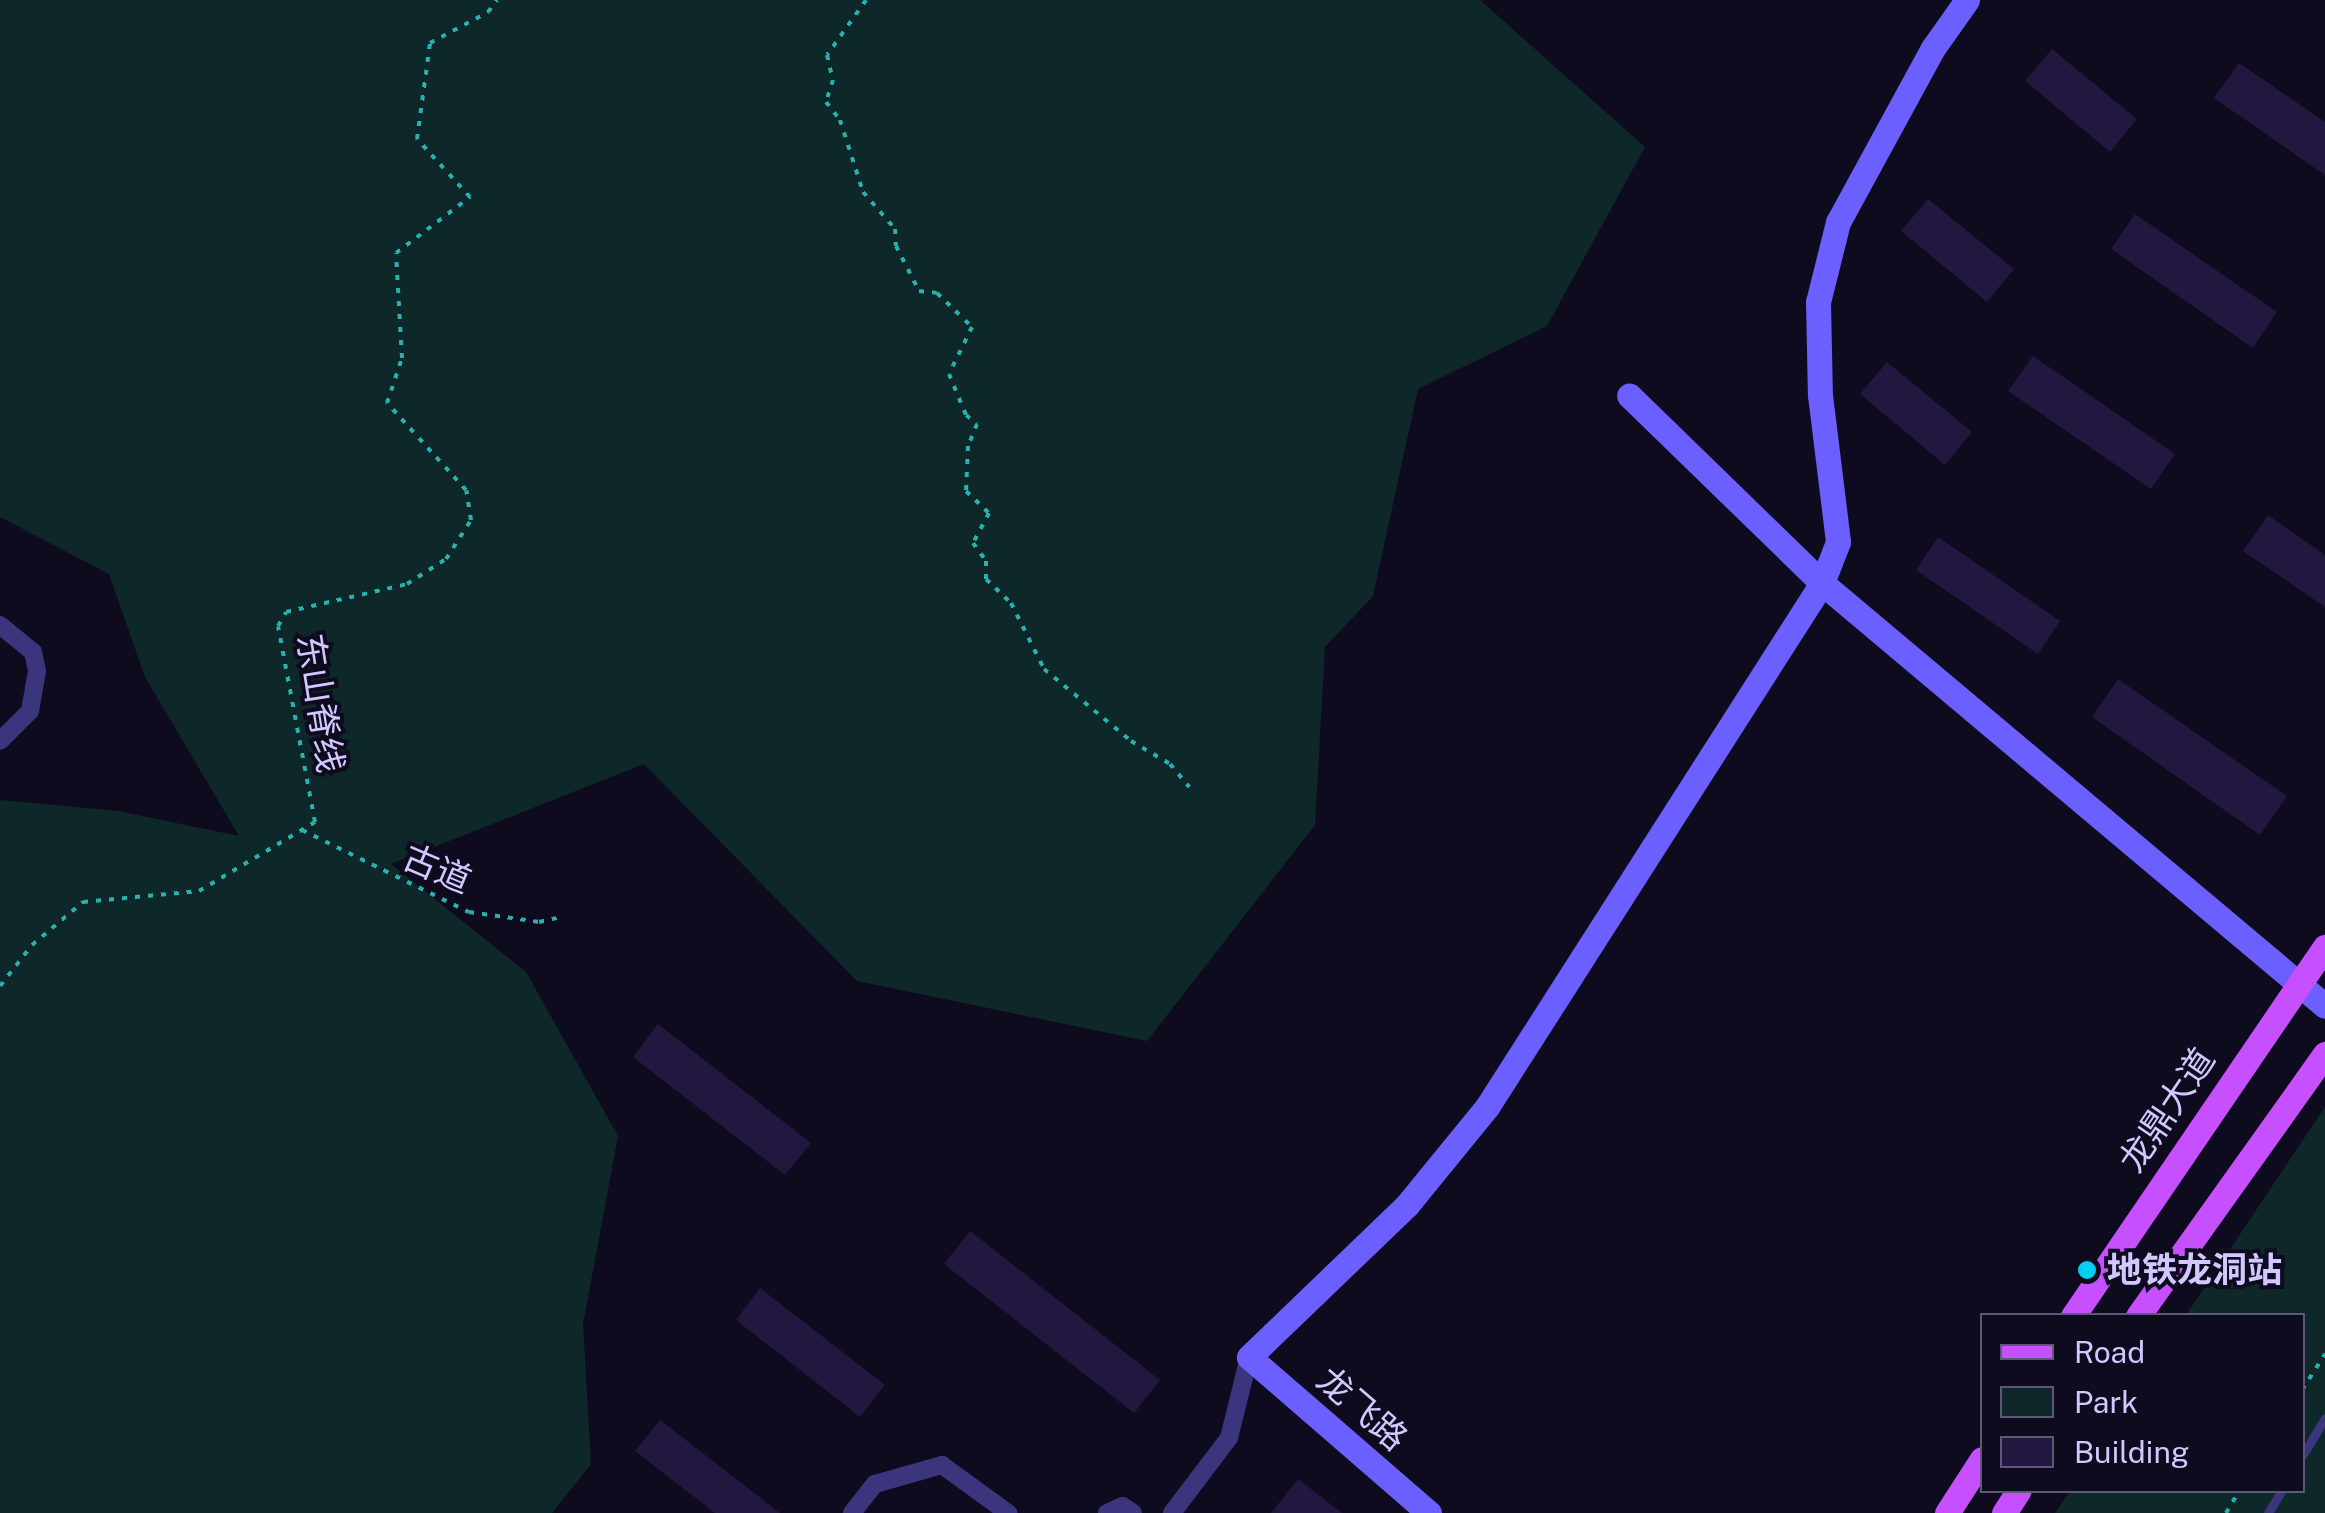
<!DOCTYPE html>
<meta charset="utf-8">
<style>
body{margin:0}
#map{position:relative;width:2325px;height:1513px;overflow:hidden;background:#0f0b1e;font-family:"Public Sans","Noto Sans SC",sans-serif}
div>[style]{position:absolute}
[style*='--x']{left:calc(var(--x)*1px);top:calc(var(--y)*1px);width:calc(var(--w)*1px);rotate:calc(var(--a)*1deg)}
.green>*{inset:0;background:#0e2728}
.building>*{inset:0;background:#21173f}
.path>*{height:4px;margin-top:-2px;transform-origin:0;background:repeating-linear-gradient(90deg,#29b1b0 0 5px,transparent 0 13px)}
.lane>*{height:9px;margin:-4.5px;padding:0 4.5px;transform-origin:4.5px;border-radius:4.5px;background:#3b357e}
.street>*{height:18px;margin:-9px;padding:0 9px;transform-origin:9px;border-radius:9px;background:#3b357e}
.secondary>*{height:25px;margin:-12.5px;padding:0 12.5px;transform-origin:12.5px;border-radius:12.5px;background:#6b5fff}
.primary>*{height:25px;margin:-12.5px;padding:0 12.5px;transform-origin:12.5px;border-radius:12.5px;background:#c64fff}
.dots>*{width:28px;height:28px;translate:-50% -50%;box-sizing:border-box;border:5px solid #0f0b1e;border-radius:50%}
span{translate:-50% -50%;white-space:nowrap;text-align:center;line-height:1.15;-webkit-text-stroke:8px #0f0b1e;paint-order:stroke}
.street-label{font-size:35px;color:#d1c8ff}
.poi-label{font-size:35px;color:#d1c8ff;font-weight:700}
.left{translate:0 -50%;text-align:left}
.legend{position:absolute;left:1980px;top:1313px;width:325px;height:180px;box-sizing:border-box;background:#0f0b1e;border:2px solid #5d5778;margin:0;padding:12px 18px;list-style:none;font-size:30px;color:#d1c8ff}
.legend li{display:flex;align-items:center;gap:20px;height:50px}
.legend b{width:50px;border:2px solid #5d5778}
</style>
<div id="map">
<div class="green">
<i style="clip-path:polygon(0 0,1480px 0,1645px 147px,1547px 326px,1418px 389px,1373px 596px,1325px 647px,1315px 825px,1147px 1041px,857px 981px,644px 764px,391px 864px,526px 972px,618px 1136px,583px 1324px,591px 1464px,552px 1513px,0 1513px,0 800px,118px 811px,239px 836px,145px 677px,109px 574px,0 517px)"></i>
<i style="clip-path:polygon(2325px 1107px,2325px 1513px,2055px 1513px,2070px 1491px,2302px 1490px,2302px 1316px,2186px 1315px)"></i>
</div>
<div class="building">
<i style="clip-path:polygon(2052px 49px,2137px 119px,2110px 152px,2025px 81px)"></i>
<i style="clip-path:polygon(2239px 63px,2325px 122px,2325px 175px,2214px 98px)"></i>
<i style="clip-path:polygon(1928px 199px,2014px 269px,1987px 302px,1901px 231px)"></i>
<i style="clip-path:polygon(2135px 214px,2277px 312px,2253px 348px,2111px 249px)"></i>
<i style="clip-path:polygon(2033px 356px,2175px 454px,2151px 489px,2008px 391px)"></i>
<i style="clip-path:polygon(1887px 362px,1972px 432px,1945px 465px,1860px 394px)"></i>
<i style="clip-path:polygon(2268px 515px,2325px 555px,2325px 607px,2243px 551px)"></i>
<i style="clip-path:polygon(1938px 537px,2060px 621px,2038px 654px,1916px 570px)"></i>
<i style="clip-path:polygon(2118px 679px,2287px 796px,2260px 835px,2092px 717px)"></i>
<i style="clip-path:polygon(658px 1024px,811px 1143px,785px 1175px,633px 1057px)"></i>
<i style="clip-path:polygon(970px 1231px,1160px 1380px,1134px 1413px,944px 1264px)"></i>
<i style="clip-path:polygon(760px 1288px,885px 1385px,860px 1417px,736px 1320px)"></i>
<i style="clip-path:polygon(660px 1420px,780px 1513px,715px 1513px,635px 1451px)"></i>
<i style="clip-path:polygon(1298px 1479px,1342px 1513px,1271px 1513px)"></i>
</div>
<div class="path">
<i style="--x:866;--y:0;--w:67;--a:125.3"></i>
<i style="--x:827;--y:55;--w:26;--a:77"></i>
<i style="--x:833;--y:80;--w:23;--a:108"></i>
<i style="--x:826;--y:102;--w:23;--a:52"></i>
<i style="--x:840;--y:120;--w:76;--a:72.3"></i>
<i style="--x:863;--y:192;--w:49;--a:49.1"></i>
<i style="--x:895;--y:229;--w:17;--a:87"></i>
<i style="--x:896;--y:246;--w:51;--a:62.9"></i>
<i style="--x:919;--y:291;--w:18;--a:6"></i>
<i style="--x:937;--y:293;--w:49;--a:44.2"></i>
<i style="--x:972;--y:327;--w:52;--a:116.1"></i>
<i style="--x:949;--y:374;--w:44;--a:67.5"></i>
<i style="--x:966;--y:415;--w:14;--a:39"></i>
<i style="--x:977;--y:424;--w:24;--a:112"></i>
<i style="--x:968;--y:446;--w:45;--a:92.5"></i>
<i style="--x:966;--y:491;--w:32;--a:44"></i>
<i style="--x:989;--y:513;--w:34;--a:118"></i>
<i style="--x:973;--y:543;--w:22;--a:54"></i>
<i style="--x:986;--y:561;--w:18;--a:90"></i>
<i style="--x:986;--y:579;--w:35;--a:44"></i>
<i style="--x:1011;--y:603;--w:74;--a:63.4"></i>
<i style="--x:1044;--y:669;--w:113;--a:39.6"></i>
<i style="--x:1131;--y:741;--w:45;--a:30.5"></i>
<i style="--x:1170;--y:764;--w:30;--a:50"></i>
<i style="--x:302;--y:830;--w:186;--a:26.2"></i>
<i style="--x:469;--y:912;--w:71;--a:8.1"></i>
<i style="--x:539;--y:922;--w:23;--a:-13"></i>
<i style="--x:0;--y:986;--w:52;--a:-52"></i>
<i style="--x:32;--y:945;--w:67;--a:-40.1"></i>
<i style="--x:83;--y:902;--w:117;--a:-5.4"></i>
<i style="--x:199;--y:891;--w:135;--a:-30.7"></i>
<i style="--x:315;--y:822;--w:199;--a:-100.7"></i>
<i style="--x:278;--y:626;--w:16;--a:-60"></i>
<i style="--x:286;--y:612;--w:124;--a:-13"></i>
<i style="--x:407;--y:584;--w:46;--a:-32.7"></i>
<i style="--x:446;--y:559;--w:46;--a:-57.3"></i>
<i style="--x:471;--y:520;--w:30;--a:-99"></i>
<i style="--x:466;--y:490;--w:118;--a:-132.2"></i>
<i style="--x:387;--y:403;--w:47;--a:-71.6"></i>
<i style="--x:402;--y:358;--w:105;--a:-93.3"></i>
<i style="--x:396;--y:253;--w:93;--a:-37.1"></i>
<i style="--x:470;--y:197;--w:79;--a:-132.4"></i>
<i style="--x:417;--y:139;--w:97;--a:-82.3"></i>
<i style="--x:430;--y:43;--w:66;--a:-28.1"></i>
<i style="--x:488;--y:12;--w:15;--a:-53"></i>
<i style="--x:2302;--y:1390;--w:43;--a:-57.4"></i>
<i style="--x:2226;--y:1513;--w:27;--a:-59"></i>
</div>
<div class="lane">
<i style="--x:2302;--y:1456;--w:44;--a:-58.8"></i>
<i style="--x:2268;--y:1513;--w:27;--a:-59"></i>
</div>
<div class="street">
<i style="--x:0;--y:625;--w:43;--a:39.3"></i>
<i style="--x:33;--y:652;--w:19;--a:78"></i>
<i style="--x:37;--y:671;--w:41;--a:99.9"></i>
<i style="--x:30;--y:711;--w:42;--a:135"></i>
<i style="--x:852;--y:1513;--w:37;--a:-52"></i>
<i style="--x:875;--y:1484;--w:70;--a:-15.8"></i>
<i style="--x:942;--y:1465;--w:82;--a:36"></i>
<i style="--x:1107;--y:1513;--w:17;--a:-24"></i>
<i style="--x:1123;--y:1506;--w:12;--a:35"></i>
<i style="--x:1172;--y:1513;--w:94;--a:-52.8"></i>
<i style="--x:1229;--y:1438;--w:83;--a:-76.1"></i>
</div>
<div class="secondary">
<i style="--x:1967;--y:0;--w:59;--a:125.3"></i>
<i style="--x:1933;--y:48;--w:198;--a:118.6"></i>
<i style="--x:1838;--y:222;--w:82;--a:104"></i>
<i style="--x:1818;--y:302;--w:93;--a:88.8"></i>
<i style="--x:1820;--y:395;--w:148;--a:83"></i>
<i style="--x:1838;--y:542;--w:44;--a:111.3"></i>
<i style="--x:1822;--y:583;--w:657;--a:40.06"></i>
<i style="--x:1429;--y:1513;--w:238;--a:-139.1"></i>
<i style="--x:1249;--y:1357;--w:219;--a:-43.9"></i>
<i style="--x:1407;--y:1205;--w:127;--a:-50.8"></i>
<i style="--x:1487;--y:1107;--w:622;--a:-57.41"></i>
<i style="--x:1822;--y:583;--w:269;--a:-135.8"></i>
</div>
<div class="primary">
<i style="--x:2073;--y:1316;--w:447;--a:-55.7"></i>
<i style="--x:2138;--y:1316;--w:322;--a:-54.5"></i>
<i style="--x:1947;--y:1513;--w:64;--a:-57.1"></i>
<i style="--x:2004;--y:1513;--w:27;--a:-57"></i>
</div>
<div class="dots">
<i style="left:2087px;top:1270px;background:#00cef3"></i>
</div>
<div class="street-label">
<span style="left:320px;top:703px;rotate:81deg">东山脊线</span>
<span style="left:437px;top:869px;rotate:23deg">古道</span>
<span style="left:2167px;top:1110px;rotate:-56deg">龙鼎大道</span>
<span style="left:1362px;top:1409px;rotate:41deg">龙飞路</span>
</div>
<div class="poi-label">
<span class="left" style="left:2107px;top:1270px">地铁龙洞站</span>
</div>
<ul class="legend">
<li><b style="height:12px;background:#c64fff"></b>Road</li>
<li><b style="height:28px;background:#0e2728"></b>Park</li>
<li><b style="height:28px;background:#21173f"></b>Building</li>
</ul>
</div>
